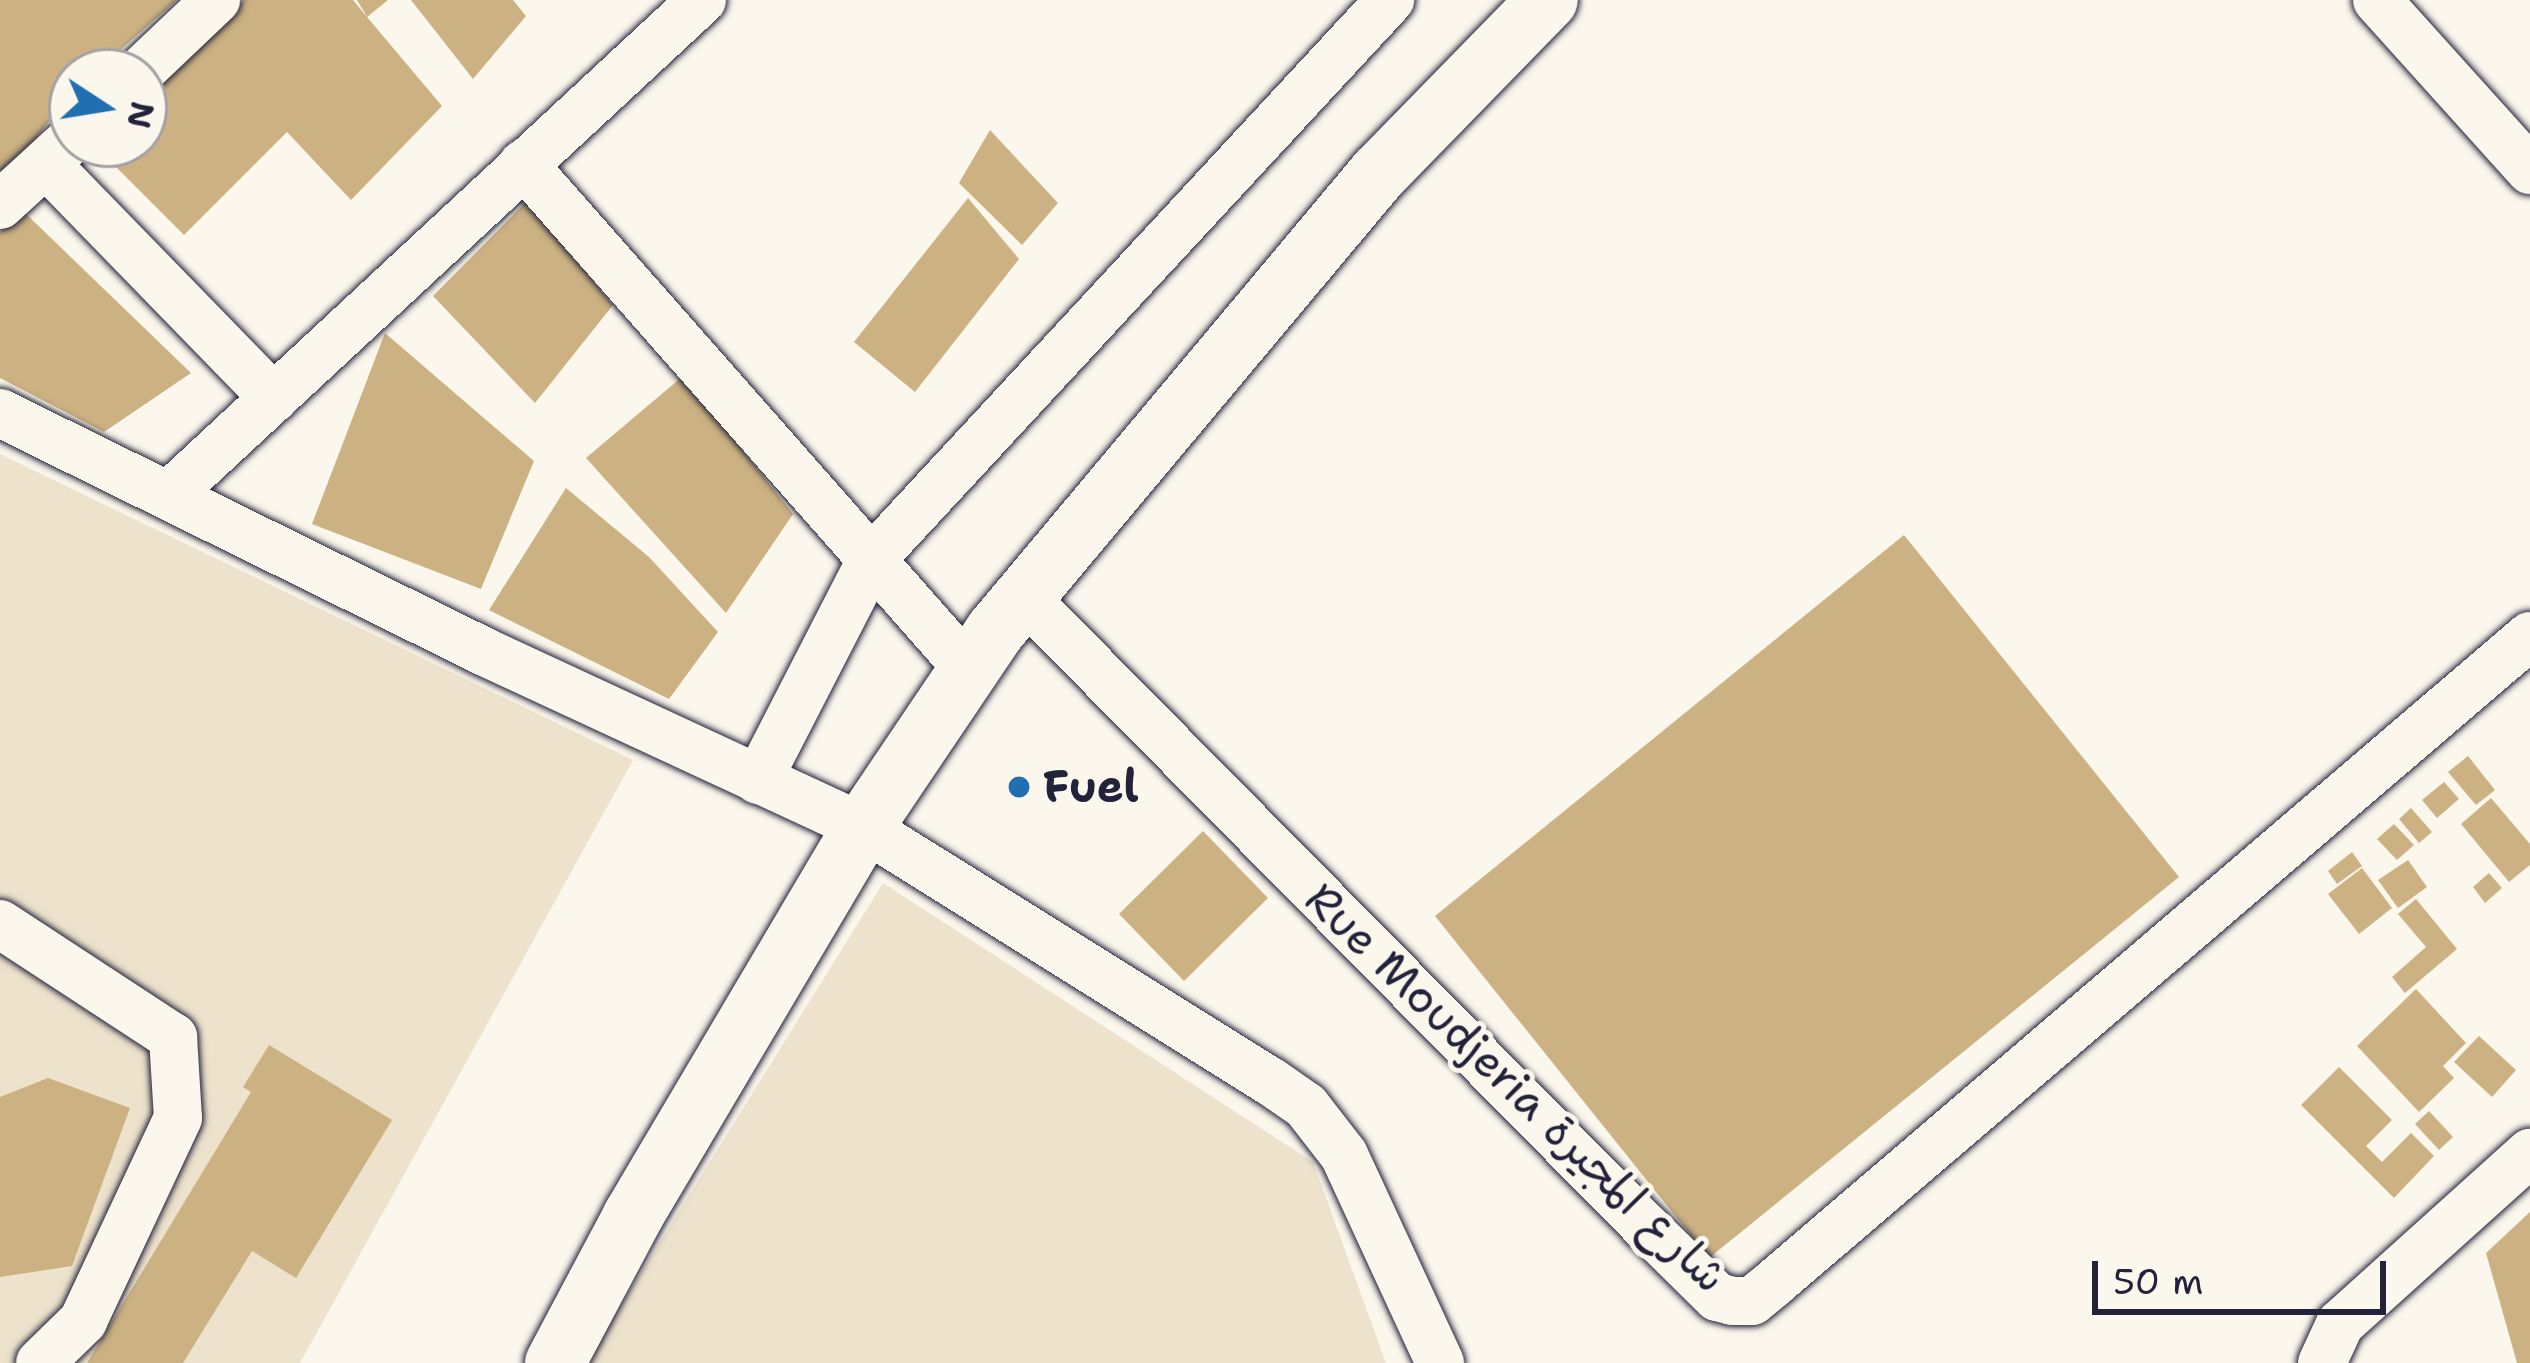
<!DOCTYPE html>
<meta charset="utf-8">
<style>
body{margin:0}
#map{position:relative;width:2530px;height:1363px;overflow:hidden;background:#fbf7ec;font-family:"Shantell Sans","Playpen Sans Arabic",sans-serif}
div>[style]{position:absolute}
[style*='--x']{left:calc(var(--x)*1px);top:calc(var(--y)*1px);width:calc(var(--w)*1px);rotate:calc(var(--a)*1deg)}
.built>*{inset:0;background:#ede2cc}
.building>*{inset:0;background:#ccb282}
.roads{filter:drop-shadow(0 0 3px #22223b) drop-shadow(0 0 3px #22223b)}
.minor>*{height:48px;margin:-24px;padding:0 24px;transform-origin:24px;border-radius:24px;background:#fbf7ec}
.major>*{height:60px;margin:-30px;padding:0 30px;transform-origin:30px;border-radius:30px;background:#fbf7ec}
.dots>*{width:33px;height:33px;translate:-50% -50%;box-sizing:border-box;border:6px solid #fbf7ec;border-radius:50%}
span{translate:-50% -50%;white-space:nowrap;text-align:center;line-height:1.15;-webkit-text-stroke:10px #fbf7ec;paint-order:stroke}
.poi-label{font-size:45px;color:#22223b;font-weight:700}
.left{translate:0 -50%;text-align:left}
.street-label{font-size:45px;color:#22223b}
.north{position:absolute;left:48px;top:48px;width:120px;height:120px;box-sizing:border-box;background:#fbf7ec;border:3px solid #a4a2a5;border-radius:50%;rotate:102deg;font-size:33px;font-weight:700;line-height:48px;text-align:center;color:#22223b}
.north::after{content:'';display:block;margin:auto;width:42px;height:54px;background:#1f6fb2;clip-path:polygon(50% 0,100% 100%,50% 72%,0 100%)}
.scale{position:absolute;left:2092px;top:1261px;width:294px;height:54px;box-sizing:border-box;border:6px solid #22223b;border-top:0;padding-left:15px;font-size:36px;line-height:42px;white-space:nowrap;color:#22223b;-webkit-text-stroke:9px #fbf7ec;paint-order:stroke}
</style>
<div id="map">
<div class="built">
<i style="clip-path:polygon(0 454px,633px 760px,300px 1363px,0 1363px)"></i>
<i style="clip-path:polygon(883px 883px,1313px 1162px,1386px 1363px,585px 1363px)"></i>
</div>
<div class="building">
<i style="clip-path:polygon(0 0,177px 0,95px 72px,72px 72px,72px 91px,8px 175px,0 170px)"></i>
<i style="clip-path:polygon(244px 0,353px 0,367px 17px,357px 0,388px 0,367px 17px,442px 106px,351px 200px,287px 132px,184px 235px,93px 144px,144px 144px,144px 97px)"></i>
<i style="clip-path:polygon(411px 0,513px 0,526px 16px,473px 79px)"></i>
<i style="clip-path:polygon(990px 130px,1058px 203px,1022px 245px,959px 183px)"></i>
<i style="clip-path:polygon(968px 198px,1019px 259px,915px 392px,854px 342px)"></i>
<i style="clip-path:polygon(527px 201px,613px 305px,535px 403px,433px 296px)"></i>
<i style="clip-path:polygon(23px 211px,191px 373px,104px 432px,0 378px,0 232px)"></i>
<i style="clip-path:polygon(385px 333px,534px 461px,481px 589px,312px 524px)"></i>
<i style="clip-path:polygon(683px 376px,793px 514px,726px 613px,586px 458px)"></i>
<i style="clip-path:polygon(566px 488px,649px 557px,718px 632px,669px 699px,489px 610px)"></i>
<i style="clip-path:polygon(1904px 535px,2179px 877px,1709px 1258px,1435px 916px)"></i>
<i style="clip-path:polygon(2468px 756px,2495px 790px,2476px 805px,2448px 772px)"></i>
<i style="clip-path:polygon(2444px 782px,2459px 799px,2437px 818px,2422px 800px)"></i>
<i style="clip-path:polygon(2491px 798px,2530px 844px,2530px 865px,2509px 882px,2461px 824px)"></i>
<i style="clip-path:polygon(2411px 808px,2432px 832px,2419px 843px,2399px 819px)"></i>
<i style="clip-path:polygon(2394px 824px,2414px 845px,2397px 860px,2377px 839px)"></i>
<i style="clip-path:polygon(1203px 831px,1268px 898px,1184px 981px,1119px 914px)"></i>
<i style="clip-path:polygon(2352px 852px,2362px 866px,2337px 884px,2328px 871px)"></i>
<i style="clip-path:polygon(2408px 860px,2427px 887px,2398px 908px,2378px 880px)"></i>
<i style="clip-path:polygon(2362px 868px,2392px 908px,2359px 934px,2328px 894px)"></i>
<i style="clip-path:polygon(2489px 873px,2502px 888px,2485px 903px,2473px 887px)"></i>
<i style="clip-path:polygon(2416px 899px,2457px 949px,2405px 993px,2392px 977px,2426px 947px,2398px 914px)"></i>
<i style="clip-path:polygon(2416px 989px,2466px 1043px,2443px 1066px,2454px 1078px,2419px 1112px,2357px 1046px)"></i>
<i style="clip-path:polygon(2479px 1036px,2516px 1070px,2492px 1097px,2454px 1062px)"></i>
<i style="clip-path:polygon(269px 1045px,392px 1120px,296px 1278px,252px 1251px,183px 1363px,87px 1363px,251px 1092px,243px 1087px)"></i>
<i style="clip-path:polygon(2339px 1067px,2392px 1120px,2366px 1146px,2382px 1162px,2411px 1133px,2434px 1156px,2394px 1198px,2301px 1105px)"></i>
<i style="clip-path:polygon(48px 1078px,130px 1108px,72px 1266px,0 1277px,0 1097px)"></i>
<i style="clip-path:polygon(2429px 1111px,2453px 1137px,2439px 1150px,2415px 1124px)"></i>
<i style="clip-path:polygon(2530px 1212px,2530px 1363px,2517px 1363px,2486px 1253px)"></i>
</div>
<div class="roads">
<div class="minor">
<i style="--x:2377;--y:0;--w:229;--a:48"></i>
<i style="--x:140;--y:72;--w:105;--a:-43.5"></i>
<i style="--x:523;--y:164;--w:675;--a:48.61"></i>
<i style="--x:48;--y:166;--w:324;--a:45.8"></i>
<i style="--x:0;--y:205;--w:98;--a:-42.5"></i>
<i style="--x:0;--y:413;--w:538;--a:26.23"></i>
<i style="--x:483;--y:651;--w:419;--a:24.9"></i>
<i style="--x:863;--y:827;--w:480;--a:32"></i>
<i style="--x:1270;--y:1081;--w:44;--a:34.8"></i>
<i style="--x:1306;--y:1106;--w:62;--a:52.2"></i>
<i style="--x:1344;--y:1155;--w:229;--a:65.2"></i>
<i style="--x:170;--y:494;--w:726;--a:-42.88"></i>
<i style="--x:1022;--y:595;--w:887;--a:45.37"></i>
<i style="--x:1645;--y:1226;--w:101;--a:44.6"></i>
<i style="--x:1717;--y:1297;--w:16;--a:14"></i>
<i style="--x:1733;--y:1301;--w:19;--a:0"></i>
<i style="--x:1752;--y:1301;--w:28;--a:-39"></i>
<i style="--x:1774;--y:1283;--w:995;--a:-40.56"></i>
<i style="--x:758;--y:780;--w:247;--a:-62.8"></i>
<i style="--x:871;--y:560;--w:764;--a:-47.18"></i>
<i style="--x:0;--y:924;--w:207;--a:33.2"></i>
<i style="--x:173;--y:1037;--w:81;--a:86.5"></i>
<i style="--x:178;--y:1118;--w:224;--a:115.1"></i>
<i style="--x:83;--y:1321;--w:60;--a:135.7"></i>
<i style="--x:2322;--y:1363;--w:43;--a:-65.2"></i>
<i style="--x:2340;--y:1324;--w:256;--a:-42"></i>
</div>
<div class="major">
<i style="--x:555;--y:1363;--w:166;--a:-62"></i>
<i style="--x:633;--y:1216;--w:452;--a:-59.4"></i>
<i style="--x:863;--y:827;--w:238;--a:-56"></i>
<i style="--x:996;--y:630;--w:595;--a:-50.05"></i>
<i style="--x:1378;--y:174;--w:243;--a:-45.7"></i>
</div>
</div>
<div class="dots">
<i style="left:1019px;top:787px;background:#1f6fb2"></i>
</div>
<div class="poi-label">
<span class="left" style="left:1043px;top:787px">Fuel</span>
</div>
<div class="street-label">
<span style="left:1516px;top:1088px;rotate:44deg">Rue Moudjeria شارع المجيرة</span>
</div>
<div class="north">N</div>
<div class="scale">50 m</div>
</div>
